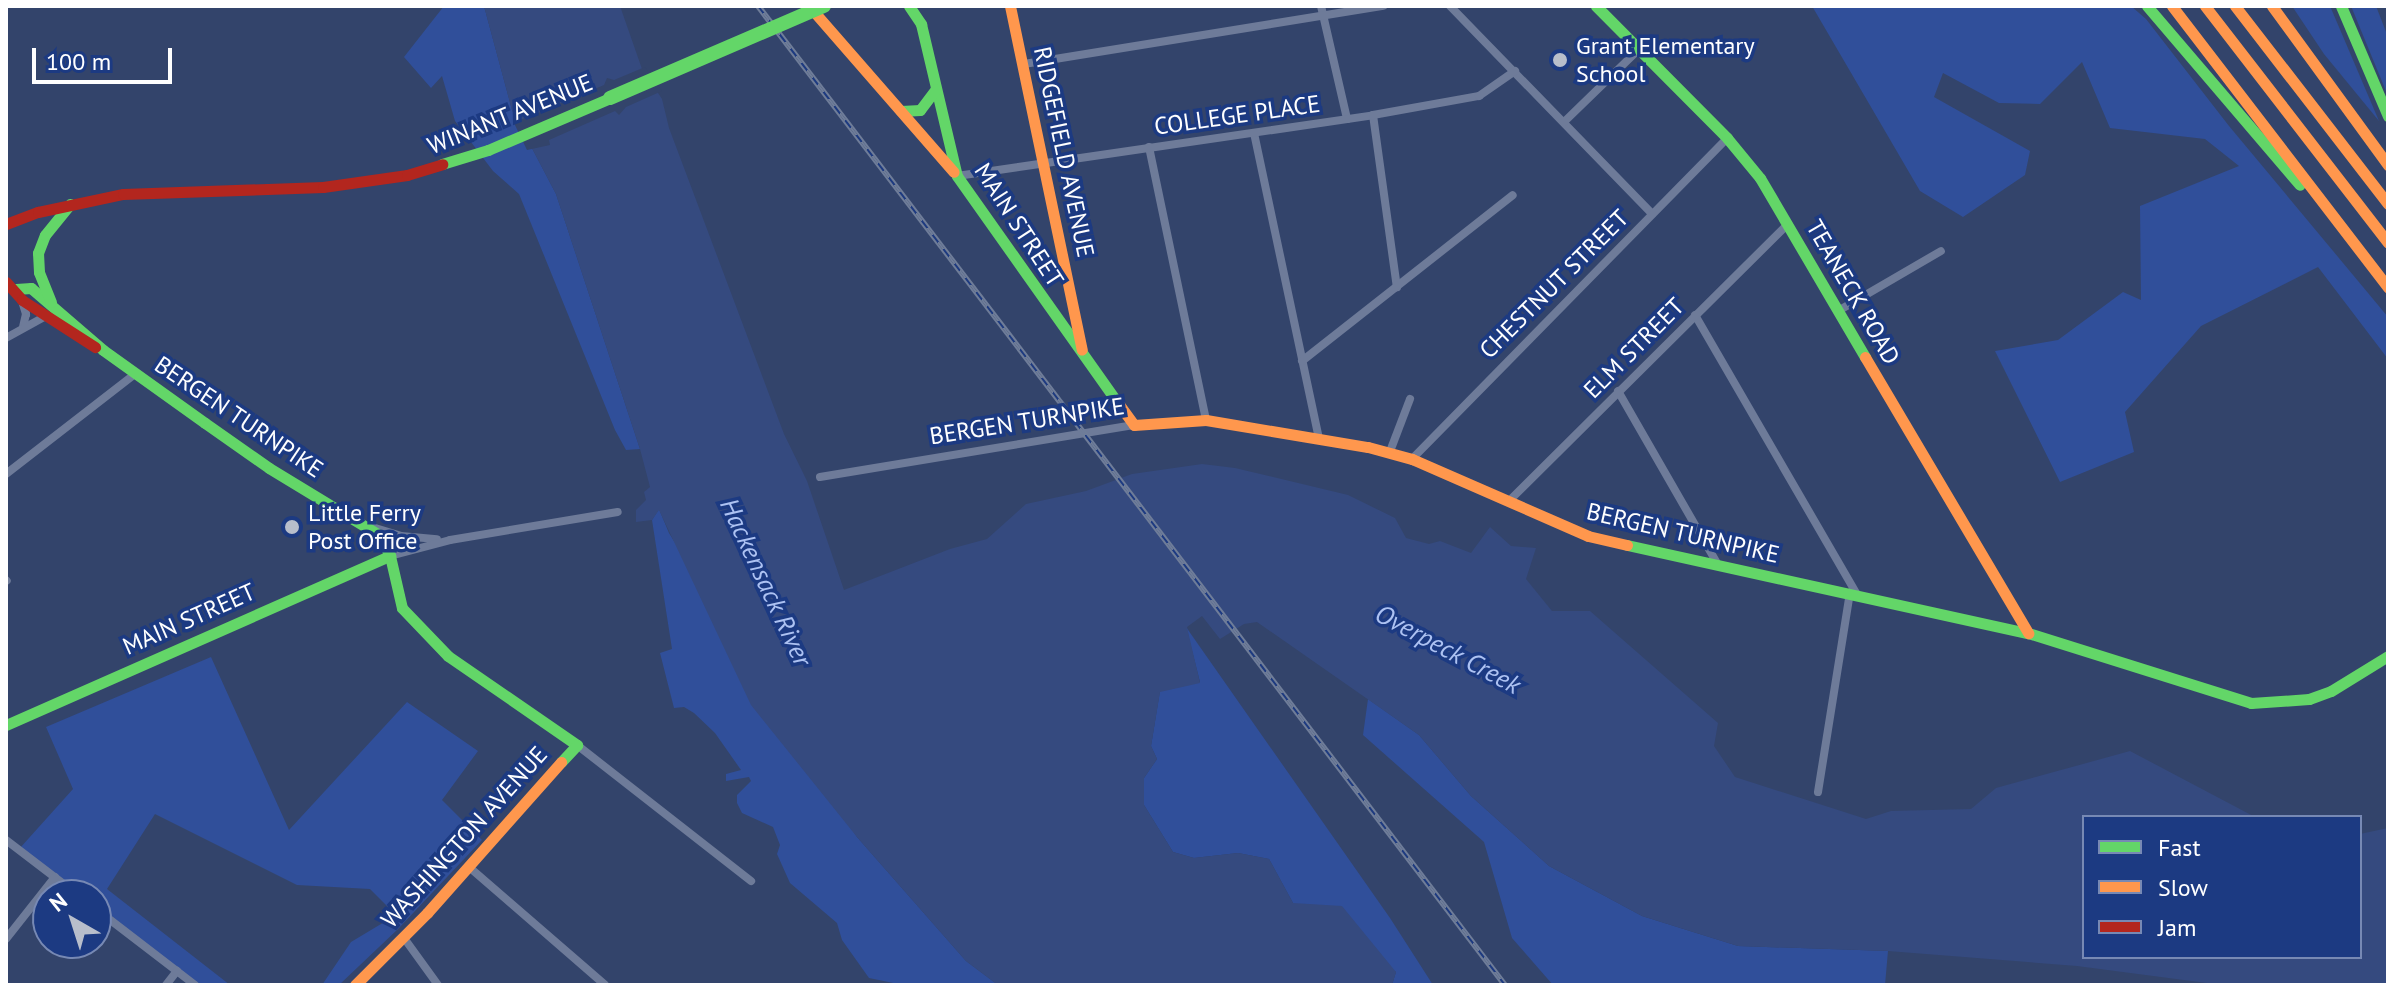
<!DOCTYPE html>
<style>
body{margin:0}
#map{position:relative;width:2394px;height:991px;overflow:hidden;background:#33446b;font-family:"PT Sans",sans-serif}
div>[style]{position:absolute}
[style*='--x']{left:calc(var(--x)*1px);top:calc(var(--y)*1px);width:calc(var(--w)*1px);rotate:calc(var(--a)*1deg)}
.green>*{inset:0;background:#304f9a}
.water>*{inset:0;background:#354a7f}
.pier>*{inset:0;background:#33446b}
.street>*{height:8px;margin:-4px;padding:0 4px;transform-origin:4px;border-radius:4px;background:#6e7b99}
.fast>*{height:11px;margin:-5.5px;padding:0 5.5px;transform-origin:5.5px;border-radius:5.5px;background:#63d668}
.slow>*{height:11px;margin:-5.5px;padding:0 5.5px;transform-origin:5.5px;border-radius:5.5px;background:#ff974d}
.jam>*{height:11px;margin:-5.5px;padding:0 5.5px;transform-origin:5.5px;border-radius:5.5px;background:#b3261e}
.rail>*{height:6px;margin-top:-3px;transform-origin:0;background:repeating-linear-gradient(90deg,#1c3a82 0 9px,#6f7d99 0 18px);box-sizing:border-box;border-block:2px solid #6f7d99}
.fast-bridge>*{height:14px;margin:-7px;padding:0 7px;transform-origin:7px;border-radius:7px;background:#63d668}
.dots>*{width:22px;height:22px;translate:-50% -50%;box-sizing:border-box;border:4px solid #1c3a82;border-radius:50%}
span{translate:-50% -50%;white-space:nowrap;text-align:center;line-height:1.15;-webkit-text-stroke:7px #1c3a82;paint-order:stroke}
.poi-label{font-size:24px;color:#fff}
.left{translate:0 -50%;text-align:left}
.street-label{font-size:24px;color:#fff}
.water-label{font-size:26px;color:#adc2f2;font-style:italic}
.frame{position:absolute;inset:0;border:8px solid #fff;pointer-events:none}
.legend{position:absolute;left:2082px;top:815px;width:280px;height:144px;box-sizing:border-box;background:#1c3a82;border:2px solid #7789b4;margin:0;padding:10px 14px;list-style:none;font-size:24px;color:#fff}
.legend li{display:flex;align-items:center;gap:16px;height:40px}
.legend b{width:40px;border:2px solid #7789b4}
.north{position:absolute;left:32px;top:879px;width:80px;height:80px;box-sizing:border-box;background:#1c3a82;border:2px solid #7789b4;border-radius:50%;rotate:321deg;font-size:22px;font-weight:700;line-height:32px;text-align:center;color:#fff}
.north::after{content:'';display:block;margin:auto;width:28px;height:36px;background:#b8becb;clip-path:polygon(50% 0,100% 100%,50% 72%,0 100%)}
.scale{position:absolute;left:32px;top:48px;width:140px;height:36px;box-sizing:border-box;border:4px solid #fff;border-top:0;padding-left:10px;font-size:24px;line-height:28px;white-space:nowrap;color:#fff;-webkit-text-stroke:6px #1c3a82;paint-order:stroke}
</style>
<div id="map">
<div class="green">
<i style="clip-path:polygon(444px 6px,484px 6px,512px 110px,556px 194px,640px 449px,626px 450px,615px 430px,519px 194px,493px 171px,455px 121px,442px 76px,431px 88px,404px 57px)"></i>
<i style="clip-path:polygon(1812px 6px,2131px 6px,2146px 19px,2229px 126px,2388px 317px,2388px 359px,2318px 267px,2201px 326px,2125px 412px,2134px 452px,2060px 482px,1995px 351px,2058px 340px,2123px 292px,2141px 300px,2140px 206px,2239px 166px,2205px 139px,2110px 128px,2082px 62px,2040px 104px,1999px 103px,1943px 73px,1934px 97px,2030px 151px,2025px 175px,1963px 217px,1920px 191px)"></i>
<i style="clip-path:polygon(2292px 6px,2330px 6px,2379px 121px,2324px 54px)"></i>
<i style="clip-path:polygon(2351px 6px,2376px 6px,2388px 37px,2388px 96px)"></i>
<i style="clip-path:polygon(659px 509px,669px 533px,857px 837px,966px 961px,998px 985px,903px 985px,869px 978px,842px 940px,837px 923px,790px 883px,777px 854px,780px 845px,773px 827px,742px 813px,737px 803px,737px 795px,751px 781px,749px 777px,726px 781px,726px 774px,741px 770px,715px 733px,694px 713px,684px 707px,674px 708px,660px 653px,672px 649px,652px 520px)"></i>
<i style="clip-path:polygon(1186px 627px,1390px 918px,1433px 985px,1392px 985px,1396px 972px,1293px 903px,1269px 859px,1238px 853px,1194px 858px,1173px 852px,1144px 805px,1144px 778px,1157px 759px,1151px 746px,1160px 691px,1200px 682px)"></i>
<i style="clip-path:polygon(211px 657px,289px 830px,407px 702px,478px 751px,442px 800px,482px 840px,398px 929px,339px 985px,322px 985px,351px 942px,396px 915px,370px 889px,297px 885px,155px 814px,107px 889px,230px 985px,195px 985px,96px 908px,96px 895px,79px 895px,20px 848px,73px 789px,46px 727px)"></i>
<i style="clip-path:polygon(1368px 699px,1419px 735px,1471px 796px,1549px 866px,1642px 916px,1738px 946px,1888px 951px,1885px 985px,1553px 985px,1512px 938px,1484px 842px,1363px 735px)"></i>
</div>
<div class="water">
<i style="clip-path:polygon(484px 6px,620px 6px,642px 69px,662px 99px,669px 128px,784px 434px,807px 481px,844px 590px,950px 549px,987px 539px,1026px 504px,1086px 491px,1132px 474px,1202px 464px,1235px 468px,1348px 495px,1395px 518px,1406px 538px,1429px 544px,1440px 541px,1471px 553px,1490px 527px,1511px 546px,1536px 548px,1526px 579px,1552px 611px,1590px 611px,1718px 723px,1714px 746px,1735px 777px,1866px 819px,1891px 811px,1971px 809px,1996px 788px,2130px 751px,2255px 817px,2084px 817px,2084px 957px,2360px 957px,2360px 834px,2388px 828px,2388px 985px,2222px 985px,2077px 966px,1888px 951px,1738px 946px,1642px 916px,1549px 866px,1471px 796px,1419px 735px,1257px 622px,1244px 624px,1220px 639px,1202px 616px,1187px 627px,1200px 683px,1160px 692px,1151px 746px,1157px 759px,1144px 778px,1144px 805px,1173px 852px,1194px 858px,1238px 853px,1269px 859px,1293px 903px,1342px 906px,1396px 972px,1392px 985px,998px 985px,966px 961px,857px 837px,751px 705px,659px 510px,652px 520px,636px 522px,636px 510px,646px 500px,644px 492px,650px 487px,640px 449px,556px 194px,512px 110px)"></i>
</div>
<div class="pier">
<i style="clip-path:polygon(645px 67px,662px 91px,626px 107px,619px 115px,615px 111px,549px 140px,550px 145px,527px 150px,514px 123px,527px 117px,531px 110px,538px 113px,604px 85px,607px 78px,614px 80px)"></i>
</div>
<div class="street">
<i style="--x:1321;--y:6;--w:116;--a:77"></i>
<i style="--x:1450;--y:6;--w:290;--a:45.8"></i>
<i style="--x:1024;--y:64;--w:364;--a:-9.2"></i>
<i style="--x:1373;--y:115;--w:174;--a:82.1"></i>
<i style="--x:1564;--y:122;--w:105;--a:-44.2"></i>
<i style="--x:1254;--y:133;--w:312;--a:78"></i>
<i style="--x:1149;--y:147;--w:279;--a:78.2"></i>
<i style="--x:957;--y:176;--w:420;--a:-8.3"></i>
<i style="--x:1373;--y:115;--w:108;--a:-10.2"></i>
<i style="--x:1479;--y:96;--w:44;--a:-34.8"></i>
<i style="--x:22;--y:301;--w:14;--a:73"></i>
<i style="--x:26;--y:314;--w:13;--a:103"></i>
<i style="--x:1838;--y:311;--w:119;--a:-30.2"></i>
<i style="--x:1695;--y:315;--w:323;--a:59.9"></i>
<i style="--x:6;--y:338;--w:46;--a:-28.8"></i>
<i style="--x:1302;--y:361;--w:268;--a:-38.2"></i>
<i style="--x:1618;--y:391;--w:201;--a:60.1"></i>
<i style="--x:1389;--y:454;--w:59;--a:-69.1"></i>
<i style="--x:1412;--y:459;--w:450;--a:-45.5"></i>
<i style="--x:6;--y:474;--w:163;--a:-37.8"></i>
<i style="--x:820;--y:477;--w:318;--a:-9.4"></i>
<i style="--x:1509;--y:501;--w:393;--a:-44.8"></i>
<i style="--x:372;--y:527;--w:30;--a:17"></i>
<i style="--x:401;--y:536;--w:36;--a:5"></i>
<i style="--x:390;--y:556;--w:62;--a:-14.9"></i>
<i style="--x:450;--y:540;--w:170;--a:-9.5"></i>
<i style="--x:6;--y:580;--w:1;--a:45"></i>
<i style="--x:577;--y:745;--w:221;--a:38"></i>
<i style="--x:1818;--y:792;--w:202;--a:-80.9"></i>
<i style="--x:6;--y:840;--w:91;--a:37.4"></i>
<i style="--x:469;--y:867;--w:180;--a:40.9"></i>
<i style="--x:96;--y:909;--w:125;--a:37.5"></i>
<i style="--x:404;--y:938;--w:58;--a:54.1"></i>
<i style="--x:6;--y:939;--w:79;--a:-51.7"></i>
<i style="--x:166;--y:985;--w:18;--a:-52"></i>
</div>
<div class="fast">
<i style="--x:909;--y:6;--w:22;--a:56"></i>
<i style="--x:1596;--y:6;--w:186;--a:45.2"></i>
<i style="--x:1727;--y:138;--w:52;--a:50.5"></i>
<i style="--x:1760;--y:178;--w:208;--a:59.6"></i>
<i style="--x:2147;--y:6;--w:235;--a:49.5"></i>
<i style="--x:2341;--y:6;--w:120;--a:66.9"></i>
<i style="--x:921;--y:24;--w:156;--a:76.7"></i>
<i style="--x:957;--y:176;--w:278;--a:54.7"></i>
<i style="--x:901;--y:111;--w:19;--a:-3"></i>
<i style="--x:920;--y:110;--w:26;--a:-53"></i>
<i style="--x:442;--y:164;--w:48;--a:-16.9"></i>
<i style="--x:488;--y:150;--w:133;--a:-23.1"></i>
<i style="--x:16;--y:289;--w:15;--a:-4"></i>
<i style="--x:31;--y:288;--w:95;--a:40.7"></i>
<i style="--x:103;--y:350;--w:125;--a:35.6"></i>
<i style="--x:205;--y:423;--w:78;--a:35.1"></i>
<i style="--x:269;--y:468;--w:129;--a:31.3"></i>
<i style="--x:379;--y:535;--w:24;--a:62"></i>
<i style="--x:390;--y:556;--w:53;--a:77"></i>
<i style="--x:402;--y:608;--w:66;--a:46.2"></i>
<i style="--x:448;--y:656;--w:157;--a:34.6"></i>
<i style="--x:577;--y:745;--w:23;--a:133"></i>
<i style="--x:51;--y:302;--w:32;--a:-112"></i>
<i style="--x:39;--y:272;--w:19;--a:-93"></i>
<i style="--x:38;--y:253;--w:19;--a:-69"></i>
<i style="--x:45;--y:235;--w:40;--a:-51"></i>
<i style="--x:1627;--y:545;--w:411;--a:12.4"></i>
<i style="--x:2028;--y:633;--w:234;--a:17.4"></i>
<i style="--x:2251;--y:703;--w:58;--a:-3.9"></i>
<i style="--x:2309;--y:699;--w:23;--a:-20"></i>
<i style="--x:2331;--y:691;--w:67;--a:-31.6"></i>
<i style="--x:6;--y:725;--w:420;--a:-23.8"></i>
</div>
<div class="slow">
<i style="--x:809;--y:6;--w:220;--a:48.9"></i>
<i style="--x:1010;--y:6;--w:351;--a:78.2"></i>
<i style="--x:2172;--y:6;--w:355;--a:52.5"></i>
<i style="--x:2205;--y:6;--w:299;--a:52.3"></i>
<i style="--x:2235;--y:6;--w:250;--a:52.3"></i>
<i style="--x:2272;--y:6;--w:197;--a:53.9"></i>
<i style="--x:1865;--y:357;--w:321;--a:59.4"></i>
<i style="--x:1118;--y:403;--w:27;--a:54"></i>
<i style="--x:1134;--y:425;--w:72;--a:-4"></i>
<i style="--x:1206;--y:420;--w:164;--a:9.5"></i>
<i style="--x:1368;--y:447;--w:46;--a:15.3"></i>
<i style="--x:1412;--y:459;--w:192;--a:23.6"></i>
<i style="--x:1588;--y:536;--w:40;--a:13"></i>
<i style="--x:355;--y:985;--w:102;--a:-45"></i>
<i style="--x:427;--y:913;--w:202;--a:-48.4"></i>
</div>
<div class="jam">
<i style="--x:6;--y:224;--w:34;--a:-21"></i>
<i style="--x:38;--y:212;--w:87;--a:-12"></i>
<i style="--x:123;--y:194;--w:200;--a:-2"></i>
<i style="--x:323;--y:187;--w:85;--a:-8.1"></i>
<i style="--x:407;--y:175;--w:37;--a:-17"></i>
<i style="--x:6;--y:282;--w:24;--a:48"></i>
<i style="--x:22;--y:300;--w:87;--a:32.8"></i>
</div>
<div class="rail">
<i style="--x:758;--y:6;--w:1231;--a:52.66"></i>
</div>
<div class="fast-bridge">
<i style="--x:610;--y:98;--w:233;--a:-23.3"></i>
</div>
<div class="dots">
<i style="left:1560px;top:60px;background:#b8becb"></i>
<i style="left:292px;top:527px;background:#b8becb"></i>
</div>
<div class="poi-label">
<span class="left" style="left:1576px;top:60px">Grant Elementary<br>School</span>
<span class="left" style="left:308px;top:527px">Little Ferry<br>Post Office</span>
</div>
<div class="street-label">
<span style="left:510px;top:114px;rotate:-22deg">WINANT AVENUE</span>
<span style="left:1237px;top:115px;rotate:-8deg">COLLEGE PLACE</span>
<span style="left:1064px;top:152px;rotate:78deg">RIDGEFIELD AVENUE</span>
<span style="left:1019px;top:225px;rotate:57deg">MAIN STREET</span>
<span style="left:1554px;top:284px;rotate:-45deg">CHESTNUT STREET</span>
<span style="left:1853px;top:292px;rotate:60deg">TEANECK ROAD</span>
<span style="left:1634px;top:348px;rotate:-45deg">ELM STREET</span>
<span style="left:239px;top:417px;rotate:34deg">BERGEN TURNPIKE</span>
<span style="left:1027px;top:421px;rotate:-9deg">BERGEN TURNPIKE</span>
<span style="left:1683px;top:533px;rotate:13deg">BERGEN TURNPIKE</span>
<span style="left:189px;top:619px;rotate:-24deg">MAIN STREET</span>
<span style="left:464px;top:837px;rotate:-48deg">WASHINGTON AVENUE</span>
</div>
<div class="water-label">
<span style="left:766px;top:582px;rotate:65deg">Hackensack River</span>
<span style="left:1448px;top:649px;rotate:28deg">Overpeck Creek</span>
</div>
<div class="frame"></div>
<ul class="legend">
<li><b style="height:10px;background:#63d668"></b>Fast</li>
<li><b style="height:10px;background:#ff974d"></b>Slow</li>
<li><b style="height:10px;background:#b3261e"></b>Jam</li>
</ul>
<div class="north">N</div>
<div class="scale">100 m</div>
</div>
